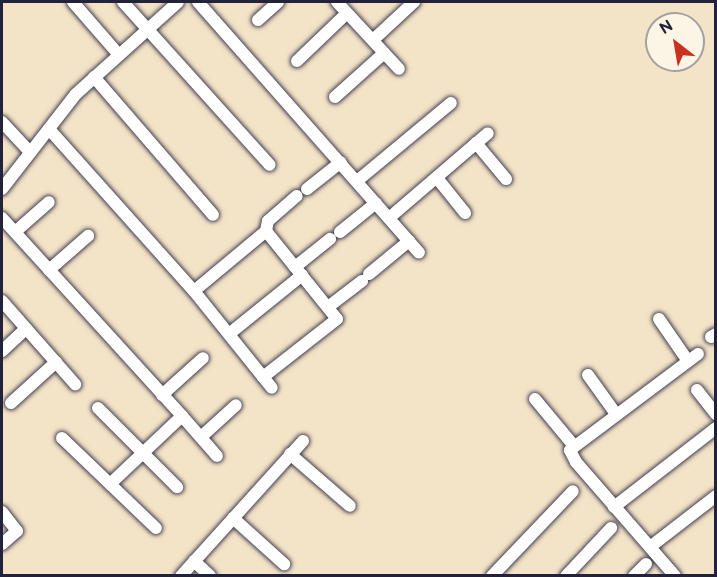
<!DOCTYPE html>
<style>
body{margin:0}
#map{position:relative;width:717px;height:577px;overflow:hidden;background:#f3e3c7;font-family:"Balsamiq Sans",sans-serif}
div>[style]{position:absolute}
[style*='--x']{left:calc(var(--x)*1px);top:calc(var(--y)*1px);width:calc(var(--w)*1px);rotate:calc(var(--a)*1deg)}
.roads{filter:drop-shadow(0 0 2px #413f50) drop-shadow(0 0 2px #413f50)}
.minor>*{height:12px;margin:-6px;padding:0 6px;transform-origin:6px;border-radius:6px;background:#fff}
span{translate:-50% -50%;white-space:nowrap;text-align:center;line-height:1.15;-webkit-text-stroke:6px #fcf5e5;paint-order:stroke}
.frame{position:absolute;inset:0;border:3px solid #22223b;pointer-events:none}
.north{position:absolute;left:645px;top:12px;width:60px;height:60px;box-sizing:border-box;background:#fcf5e5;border:2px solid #a5a1a1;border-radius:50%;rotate:329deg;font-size:16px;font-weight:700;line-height:24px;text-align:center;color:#22223b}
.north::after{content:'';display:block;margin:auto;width:21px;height:27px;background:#c8321e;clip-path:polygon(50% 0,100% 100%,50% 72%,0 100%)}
</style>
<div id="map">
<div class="roads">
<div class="minor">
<i style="--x:73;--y:2;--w:70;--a:49"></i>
<i style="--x:123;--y:2;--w:219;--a:48"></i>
<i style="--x:198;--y:2;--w:334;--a:48.6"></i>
<i style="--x:337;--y:2;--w:91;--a:47.2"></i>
<i style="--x:258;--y:20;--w:27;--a:-42"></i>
<i style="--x:373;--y:40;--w:56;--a:-42.8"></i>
<i style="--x:297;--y:61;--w:69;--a:-43.8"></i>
<i style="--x:94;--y:77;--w:182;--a:49.2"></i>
<i style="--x:335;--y:97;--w:66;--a:-41.9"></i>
<i style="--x:2;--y:122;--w:41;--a:47"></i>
<i style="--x:49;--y:129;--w:217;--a:48.2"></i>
<i style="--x:194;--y:291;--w:124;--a:51.2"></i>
<i style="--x:476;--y:143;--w:47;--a:50.2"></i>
<i style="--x:437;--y:178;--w:45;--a:51.3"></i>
<i style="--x:357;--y:181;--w:122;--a:-39.7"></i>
<i style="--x:2;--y:189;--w:120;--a:-52.1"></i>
<i style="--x:76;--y:94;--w:137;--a:-42"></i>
<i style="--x:307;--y:189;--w:43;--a:-38.5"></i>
<i style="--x:2;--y:218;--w:268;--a:47.7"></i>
<i style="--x:182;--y:416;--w:99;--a:136.6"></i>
<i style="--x:389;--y:218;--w:130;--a:-40.6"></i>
<i style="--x:266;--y:231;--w:10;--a:-79"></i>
<i style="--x:268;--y:221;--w:38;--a:-41"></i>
<i style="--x:15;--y:232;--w:45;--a:-41.4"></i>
<i style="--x:340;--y:232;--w:46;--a:-38.9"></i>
<i style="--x:295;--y:267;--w:45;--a:-38.7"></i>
<i style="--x:49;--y:270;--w:52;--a:-41.1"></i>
<i style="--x:369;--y:274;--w:52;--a:-39.5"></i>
<i style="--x:194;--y:291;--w:94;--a:-39.8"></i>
<i style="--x:266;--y:231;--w:113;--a:51.1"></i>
<i style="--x:337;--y:319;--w:94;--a:141.9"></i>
<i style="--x:2;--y:301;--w:111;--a:48.7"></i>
<i style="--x:328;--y:307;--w:43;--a:-37.4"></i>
<i style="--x:659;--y:319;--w:51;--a:55.4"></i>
<i style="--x:229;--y:334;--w:94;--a:-38.9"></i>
<i style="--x:711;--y:337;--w:6;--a:-31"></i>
<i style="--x:2;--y:351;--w:33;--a:-43"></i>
<i style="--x:588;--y:375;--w:48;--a:54.3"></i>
<i style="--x:697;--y:390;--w:31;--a:52"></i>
<i style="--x:162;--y:395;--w:55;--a:-42.1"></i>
<i style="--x:535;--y:399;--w:61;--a:50.3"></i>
<i style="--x:11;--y:403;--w:61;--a:-42.3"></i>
<i style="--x:98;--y:408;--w:112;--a:45"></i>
<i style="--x:182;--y:416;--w:53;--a:48.8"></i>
<i style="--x:201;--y:437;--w:47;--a:-42.4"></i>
<i style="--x:62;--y:438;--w:130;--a:43.8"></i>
<i style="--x:290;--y:454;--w:79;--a:40.9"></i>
<i style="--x:614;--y:507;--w:129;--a:-37.8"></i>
<i style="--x:2;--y:512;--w:24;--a:52"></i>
<i style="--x:17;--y:531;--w:20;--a:139"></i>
<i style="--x:233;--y:518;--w:69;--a:42"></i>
<i style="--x:650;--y:547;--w:83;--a:-37.7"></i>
<i style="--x:194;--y:561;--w:22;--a:43"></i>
<i style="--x:181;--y:576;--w:182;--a:-47.9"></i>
<i style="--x:492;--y:576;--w:117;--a:-46.4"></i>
<i style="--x:566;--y:576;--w:66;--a:-46.8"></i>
<i style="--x:634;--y:576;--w:17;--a:-45"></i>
<i style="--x:675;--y:576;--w:151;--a:-131"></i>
<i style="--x:576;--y:462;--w:13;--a:-117"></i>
<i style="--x:570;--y:450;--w:160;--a:-36.9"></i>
</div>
</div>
<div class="frame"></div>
<div class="north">N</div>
</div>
